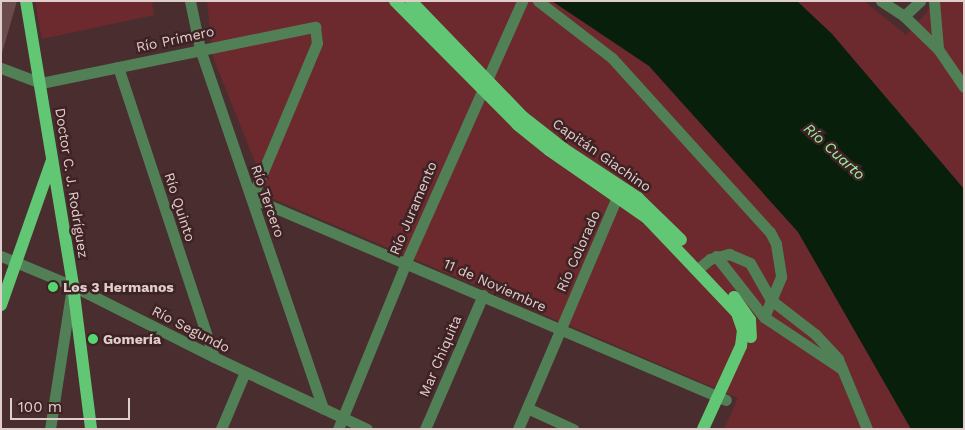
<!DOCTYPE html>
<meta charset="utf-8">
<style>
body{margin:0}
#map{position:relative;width:965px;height:430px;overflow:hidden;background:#4a2d2e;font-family:"Work Sans",sans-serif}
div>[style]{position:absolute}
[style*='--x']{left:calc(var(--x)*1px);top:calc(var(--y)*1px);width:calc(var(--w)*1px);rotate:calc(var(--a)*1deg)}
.green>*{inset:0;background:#6d2a2e}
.water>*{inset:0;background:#081f0c}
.building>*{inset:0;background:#6b4c4c}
.minor>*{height:11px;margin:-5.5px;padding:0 5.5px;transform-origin:5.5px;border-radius:5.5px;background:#518057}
.major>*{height:12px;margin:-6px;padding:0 6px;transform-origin:6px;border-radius:6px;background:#62c774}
.dots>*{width:14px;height:14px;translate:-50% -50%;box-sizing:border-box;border:2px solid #3f2324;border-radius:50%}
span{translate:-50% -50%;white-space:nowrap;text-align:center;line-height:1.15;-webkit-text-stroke:5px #3f2324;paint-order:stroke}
.street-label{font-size:14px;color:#e0cecd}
.poi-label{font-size:14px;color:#e0cecd;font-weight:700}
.left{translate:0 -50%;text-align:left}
.water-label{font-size:15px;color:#92f5a1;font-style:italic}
.frame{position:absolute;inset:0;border:2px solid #e0cecd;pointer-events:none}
.scale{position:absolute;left:10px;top:398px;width:120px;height:22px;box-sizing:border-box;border:2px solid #e0cecd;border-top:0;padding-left:6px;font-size:15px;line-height:18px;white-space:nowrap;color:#e0cecd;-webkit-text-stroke:4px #3f2324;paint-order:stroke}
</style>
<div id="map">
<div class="green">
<i style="clip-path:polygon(35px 1px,161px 1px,152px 3px,154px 15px,42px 39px)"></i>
<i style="clip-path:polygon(207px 1px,552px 1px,649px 66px,798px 232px,911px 429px,724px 429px,738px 398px,269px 197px,213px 57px)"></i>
<i style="clip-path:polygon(797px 1px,864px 1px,906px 35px,937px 1px,964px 1px,964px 189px,832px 34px)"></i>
</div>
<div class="water">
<i style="clip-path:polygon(552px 1px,797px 1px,832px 34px,964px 189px,964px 429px,911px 429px,798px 232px,649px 66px)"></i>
</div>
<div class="building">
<i style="clip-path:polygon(1px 1px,17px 1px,2px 53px,1px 52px)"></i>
</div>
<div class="minor">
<i style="--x:190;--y:1;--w:49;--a:78.2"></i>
<i style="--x:200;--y:49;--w:380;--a:71.1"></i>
<i style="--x:538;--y:1;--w:93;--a:37.6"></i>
<i style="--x:612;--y:58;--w:235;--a:47.8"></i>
<i style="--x:770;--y:232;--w:13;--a:63"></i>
<i style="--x:776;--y:244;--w:33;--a:81"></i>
<i style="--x:781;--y:277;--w:43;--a:113"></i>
<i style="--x:881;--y:1;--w:27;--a:33"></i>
<i style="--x:904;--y:16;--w:47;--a:44.1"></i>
<i style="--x:938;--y:49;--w:46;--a:55.6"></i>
<i style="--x:934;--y:1;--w:48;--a:85.2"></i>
<i style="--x:904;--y:16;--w:22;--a:-43"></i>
<i style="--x:118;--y:67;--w:305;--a:71.7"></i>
<i style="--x:1;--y:68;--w:43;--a:20.6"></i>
<i style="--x:41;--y:83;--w:280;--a:-11.6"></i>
<i style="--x:315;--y:27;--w:16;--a:83"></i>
<i style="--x:317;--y:43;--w:168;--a:112.8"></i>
<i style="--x:252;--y:198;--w:515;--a:23.08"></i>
<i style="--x:1;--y:256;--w:78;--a:22.6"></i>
<i style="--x:73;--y:286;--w:158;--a:26.7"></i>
<i style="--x:214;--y:357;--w:169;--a:25.2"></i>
<i style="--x:716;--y:256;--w:78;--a:51.8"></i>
<i style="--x:764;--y:317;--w:94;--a:33.7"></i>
<i style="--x:698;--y:269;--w:16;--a:-40"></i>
<i style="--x:710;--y:259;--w:20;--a:-15"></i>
<i style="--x:729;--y:254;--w:23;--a:23"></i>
<i style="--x:750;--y:263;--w:43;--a:60.4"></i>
<i style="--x:771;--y:300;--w:56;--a:37.7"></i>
<i style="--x:815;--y:334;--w:34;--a:47"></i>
<i style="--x:838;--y:359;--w:76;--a:67.5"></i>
<i style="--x:527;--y:408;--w:51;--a:24.5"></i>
<i style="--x:50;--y:429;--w:144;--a:-81.2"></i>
<i style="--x:221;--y:429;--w:62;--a:-67.2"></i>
<i style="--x:338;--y:429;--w:180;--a:-67.8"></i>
<i style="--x:406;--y:262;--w:286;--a:-66"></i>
<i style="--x:425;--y:429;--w:146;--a:-66.6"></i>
<i style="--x:518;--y:429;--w:254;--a:-66.9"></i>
</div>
<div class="major">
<i style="--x:26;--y:1;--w:289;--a:80.6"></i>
<i style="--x:73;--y:286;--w:144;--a:82.8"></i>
<i style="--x:395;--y:1;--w:175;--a:45.2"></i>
<i style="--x:518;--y:125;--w:40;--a:39"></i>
<i style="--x:549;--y:150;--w:119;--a:34.8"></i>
<i style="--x:647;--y:218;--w:131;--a:46.5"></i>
<i style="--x:737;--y:313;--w:18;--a:71"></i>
<i style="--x:743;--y:330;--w:16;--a:97"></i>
<i style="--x:741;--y:346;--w:91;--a:114.6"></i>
<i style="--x:411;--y:1;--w:161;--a:46"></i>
<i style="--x:523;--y:117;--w:52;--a:38"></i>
<i style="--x:564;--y:149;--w:89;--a:33.5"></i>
<i style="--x:638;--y:198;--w:60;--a:44.3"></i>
<i style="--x:734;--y:297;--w:28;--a:55"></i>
<i style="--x:750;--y:320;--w:17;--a:87"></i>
<i style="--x:1;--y:305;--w:154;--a:-70.6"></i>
</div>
<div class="dots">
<i style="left:53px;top:287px;background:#56d671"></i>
<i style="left:93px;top:339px;background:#56d671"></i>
</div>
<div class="street-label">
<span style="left:175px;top:39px;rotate:-12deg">Río Primero</span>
<span style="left:602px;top:155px;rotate:35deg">Capitán Giachino</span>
<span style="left:72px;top:183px;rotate:81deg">Doctor C. J. Rodríguez</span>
<span style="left:268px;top:201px;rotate:71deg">Río Tercero</span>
<span style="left:180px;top:207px;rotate:72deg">Río Quinto</span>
<span style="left:413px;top:208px;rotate:-67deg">Río Juramento</span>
<span style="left:578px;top:251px;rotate:-66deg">Río Colorado</span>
<span style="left:495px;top:285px;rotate:24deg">11 de Noviembre</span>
<span style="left:191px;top:329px;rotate:27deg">Río Segundo</span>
<span style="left:440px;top:356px;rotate:-67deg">Mar Chiquita</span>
</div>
<div class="poi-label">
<span class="left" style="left:63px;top:287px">Los 3 Hermanos</span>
<span class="left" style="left:103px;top:339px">Gomería</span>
</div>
<div class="water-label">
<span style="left:834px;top:152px;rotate:42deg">Río Cuarto</span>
</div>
<div class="frame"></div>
<div class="scale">100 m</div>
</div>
